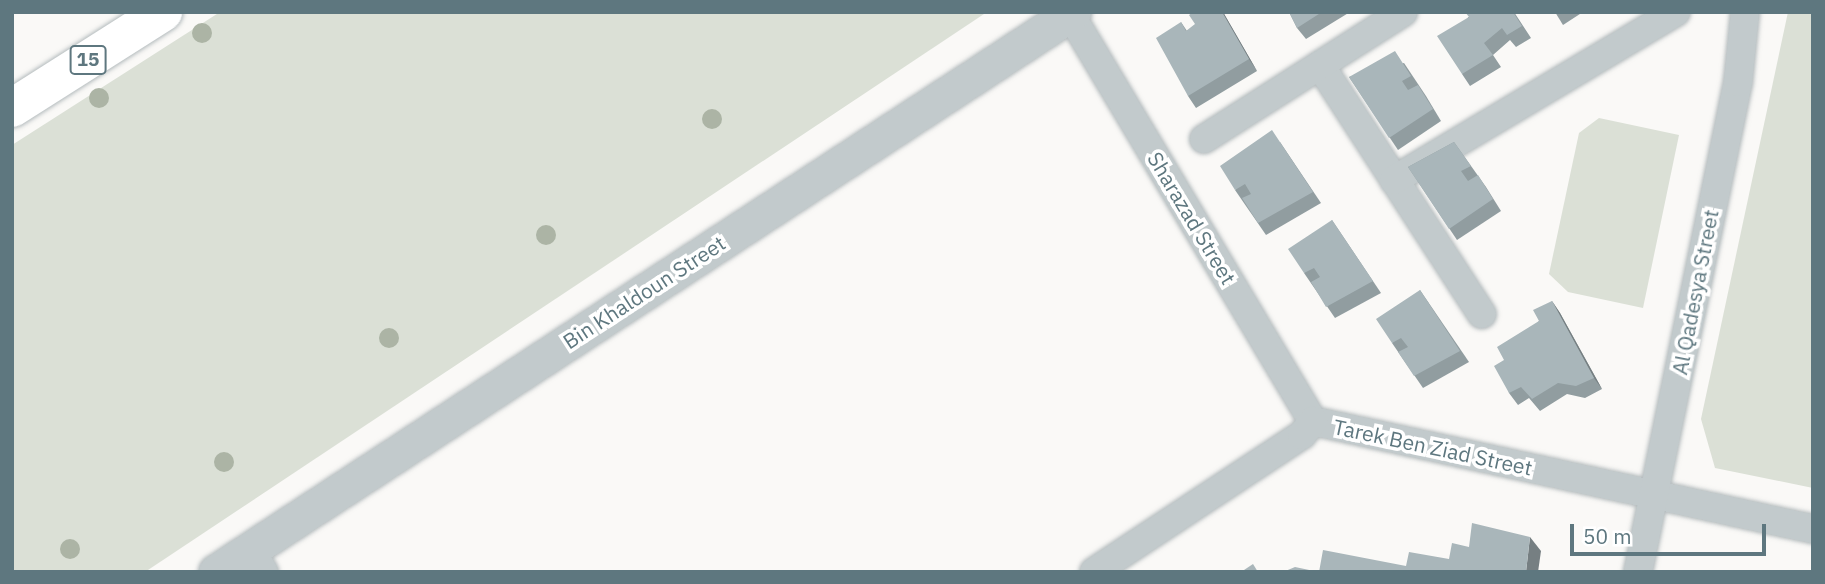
<!DOCTYPE html>
<style>
body{margin:0}
#map{position:relative;width:1825px;height:584px;overflow:hidden;background:#faf9f7;font-family:"IBM Plex Sans",sans-serif}
div>[style]{position:absolute}
[style*='--x']{left:calc(var(--x)*1px);top:calc(var(--y)*1px);width:calc(var(--w)*1px);rotate:calc(var(--a)*1deg)}
.green>*{inset:0;background:#dbe0d6}
.roads{filter:drop-shadow(0 0 2px #b4bbbd) drop-shadow(0 0 2px #b4bbbd)}
.minor>*{height:28px;margin:-14px;padding:0 14px;transform-origin:14px;border-radius:14px;background:#c2cacc}
.tertiary>*{height:35px;margin:-17.5px;padding:0 17.5px;transform-origin:17.5px;border-radius:17.5px;background:#c2cacc}
.trunk>*{height:38px;margin:-19px;padding:0 19px;transform-origin:19px;border-radius:19px;background:#fff}
.trees>*{width:20px;height:20px;margin:-10px;border-radius:50%;background:#acb4a5}
.wall>*{inset:0;background:#919da0}
.shaded-wall>*{inset:0;background:#767f82}
.building>*{inset:0;background:#a9b6ba}
span{translate:-50% -50%;white-space:nowrap;text-align:center;line-height:1.15;-webkit-text-stroke:7px #fff;paint-order:stroke}
.shield-label span{padding:2px 5px;background:#fff;border:2px solid;border-radius:5px;-webkit-text-stroke-width:0}
.shield-label{font-size:19px;color:#5e777f;font-weight:700}
.street-label{font-size:21px;color:#5e777f}
.frame{position:absolute;inset:0;border:14px solid #5e777f;pointer-events:none}
.scale{position:absolute;left:1570px;top:524px;width:196px;height:32px;box-sizing:border-box;border:4px solid #5e777f;border-top:0;padding-left:9px;font-size:21px;line-height:24px;white-space:nowrap;color:#5e777f;-webkit-text-stroke:5px #fff;paint-order:stroke}
</style>
<div id="map">
<div class="green">
<i style="clip-path:polygon(220px 12px,987px 12px,145px 572px,12px 572px,12px 145px)"></i>
<i style="clip-path:polygon(1788px 12px,1813px 12px,1813px 488px,1715px 468px,1701px 419px)"></i>
<i style="clip-path:polygon(1599px 118px,1679px 135px,1643px 308px,1568px 292px,1549px 274px,1579px 133px)"></i>
</div>
<div class="roads">
<div class="minor">
<i style="--x:1070;--y:14;--w:474;--a:59.2"></i>
<i style="--x:1320;--y:65;--w:297;--a:57"></i>
<i style="--x:1204;--y:139;--w:236;--a:-32.5"></i>
<i style="--x:1394;--y:180;--w:328;--a:-30.8"></i>
<i style="--x:1313;--y:421;--w:512;--a:12.19"></i>
<i style="--x:250;--y:548;--w:28;--a:60"></i>
<i style="--x:1094;--y:572;--w:249;--a:-33.4"></i>
<i style="--x:1302;--y:435;--w:18;--a:-52"></i>
<i style="--x:1638;--y:572;--w:500;--a:-78.47"></i>
<i style="--x:1738;--y:82;--w:70;--a:-84.3"></i>
</div>
<div class="tertiary">
<i style="--x:216;--y:572;--w:1024;--a:-33.16"></i>
</div>
<div class="trunk">
<i style="--x:12;--y:108;--w:179;--a:-32.4"></i>
</div>
</div>
<div class="trees">
<i style="left:202px;top:33px"></i>
<i style="left:99px;top:98px"></i>
<i style="left:712px;top:119px"></i>
<i style="left:546px;top:235px"></i>
<i style="left:389px;top:338px"></i>
<i style="left:224px;top:462px"></i>
<i style="left:70px;top:549px"></i>
</div>
<div class="wall">
<i style="clip-path:polygon(1223px 12px,1257px 71px,1196px 108px,1188px 96px,1181px 22px,1187px 31px)"></i>
<i style="clip-path:polygon(1289px 12px,1350px 12px,1306px 39px,1297px 28px)"></i>
<i style="clip-path:polygon(1514px 12px,1531px 38px,1516px 47px,1510px 40px,1493px 55px,1501px 67px,1470px 86px,1462px 74px,1468px 17px)"></i>
<i style="clip-path:polygon(1555px 12px,1583px 12px,1563px 25px)"></i>
<i style="clip-path:polygon(1404px 63px,1426px 96px,1441px 121px,1398px 150px,1349px 77px)"></i>
<i style="clip-path:polygon(1280px 142px,1321px 203px,1266px 235px,1235px 190px)"></i>
<i style="clip-path:polygon(1454px 142px,1486px 187px,1501px 211px,1457px 240px,1408px 167px)"></i>
<i style="clip-path:polygon(1332px 220px,1381px 293px,1335px 318px,1304px 273px)"></i>
<i style="clip-path:polygon(1420px 290px,1469px 362px,1423px 388px,1392px 343px)"></i>
<i style="clip-path:polygon(1552px 301px,1560px 313px,1602px 389px,1585px 398px,1567px 394px,1540px 411px,1529px 398px,1518px 405px,1509px 393px,1504px 360px,1539px 321px)"></i>
</div>
<div class="shaded-wall">
<i style="clip-path:polygon(1222px 12px,1223px 12px,1257px 71px,1249px 59px)"></i>
<i style="clip-path:polygon(1552px 301px,1560px 313px,1602px 389px,1594px 378px)"></i>
<i style="clip-path:polygon(1530px 537px,1541px 551px,1538px 572px,1526px 572px)"></i>
</div>
<div class="building">
<i style="clip-path:polygon(1193px 12px,1222px 12px,1249px 59px,1188px 96px,1156px 38px,1181px 22px,1186px 31px,1195px 24px,1189px 15px)"></i>
<i style="clip-path:polygon(1289px 12px,1322px 12px,1297px 28px)"></i>
<i style="clip-path:polygon(1465px 12px,1513px 12px,1522px 26px,1507px 35px,1502px 28px,1484px 43px,1493px 55px,1462px 74px,1437px 36px,1469px 17px)"></i>
<i style="clip-path:polygon(1395px 51px,1411px 76px,1402px 81px,1408px 90px,1418px 85px,1433px 109px,1389px 138px,1349px 77px)"></i>
<i style="clip-path:polygon(1272px 130px,1313px 192px,1258px 223px,1242px 198px,1251px 194px,1245px 184px,1235px 190px,1220px 166px)"></i>
<i style="clip-path:polygon(1454px 142px,1471px 166px,1461px 171px,1468px 181px,1478px 175px,1493px 199px,1449px 229px,1408px 167px)"></i>
<i style="clip-path:polygon(1332px 220px,1373px 281px,1326px 307px,1311px 282px,1320px 277px,1314px 268px,1304px 273px,1288px 249px)"></i>
<i style="clip-path:polygon(1420px 290px,1460px 351px,1414px 376px,1398px 352px,1408px 347px,1401px 338px,1392px 343px,1376px 319px)"></i>
<i style="clip-path:polygon(1552px 301px,1594px 378px,1576px 386px,1558px 383px,1532px 399px,1521px 387px,1509px 393px,1494px 366px,1504px 360px,1497px 347px,1539px 321px,1533px 310px)"></i>
<i style="clip-path:polygon(1472px 523px,1530px 537px,1526px 572px,1319px 572px,1323px 550px,1406px 566px,1409px 552px,1449px 559px,1452px 543px,1469px 547px)"></i>
<i style="clip-path:polygon(1253px 564px,1258px 572px,1241px 572px)"></i>
<i style="clip-path:polygon(1295px 567px,1314px 571px,1314px 572px,1283px 572px)"></i>
</div>
<div class="shield-label">
<span style="left:88px;top:60px">15</span>
</div>
<div class="street-label">
<span style="left:1192px;top:218px;rotate:59deg">Sharazad Street</span>
<span style="left:644px;top:292px;rotate:-33deg">Bin Khaldoun Street</span>
<span style="left:1695px;top:292px;rotate:-79deg">Al Qadesya Street</span>
<span style="left:1433px;top:447px;rotate:12deg">Tarek Ben Ziad Street</span>
</div>
<div class="frame"></div>
<div class="scale">50 m</div>
</div>
